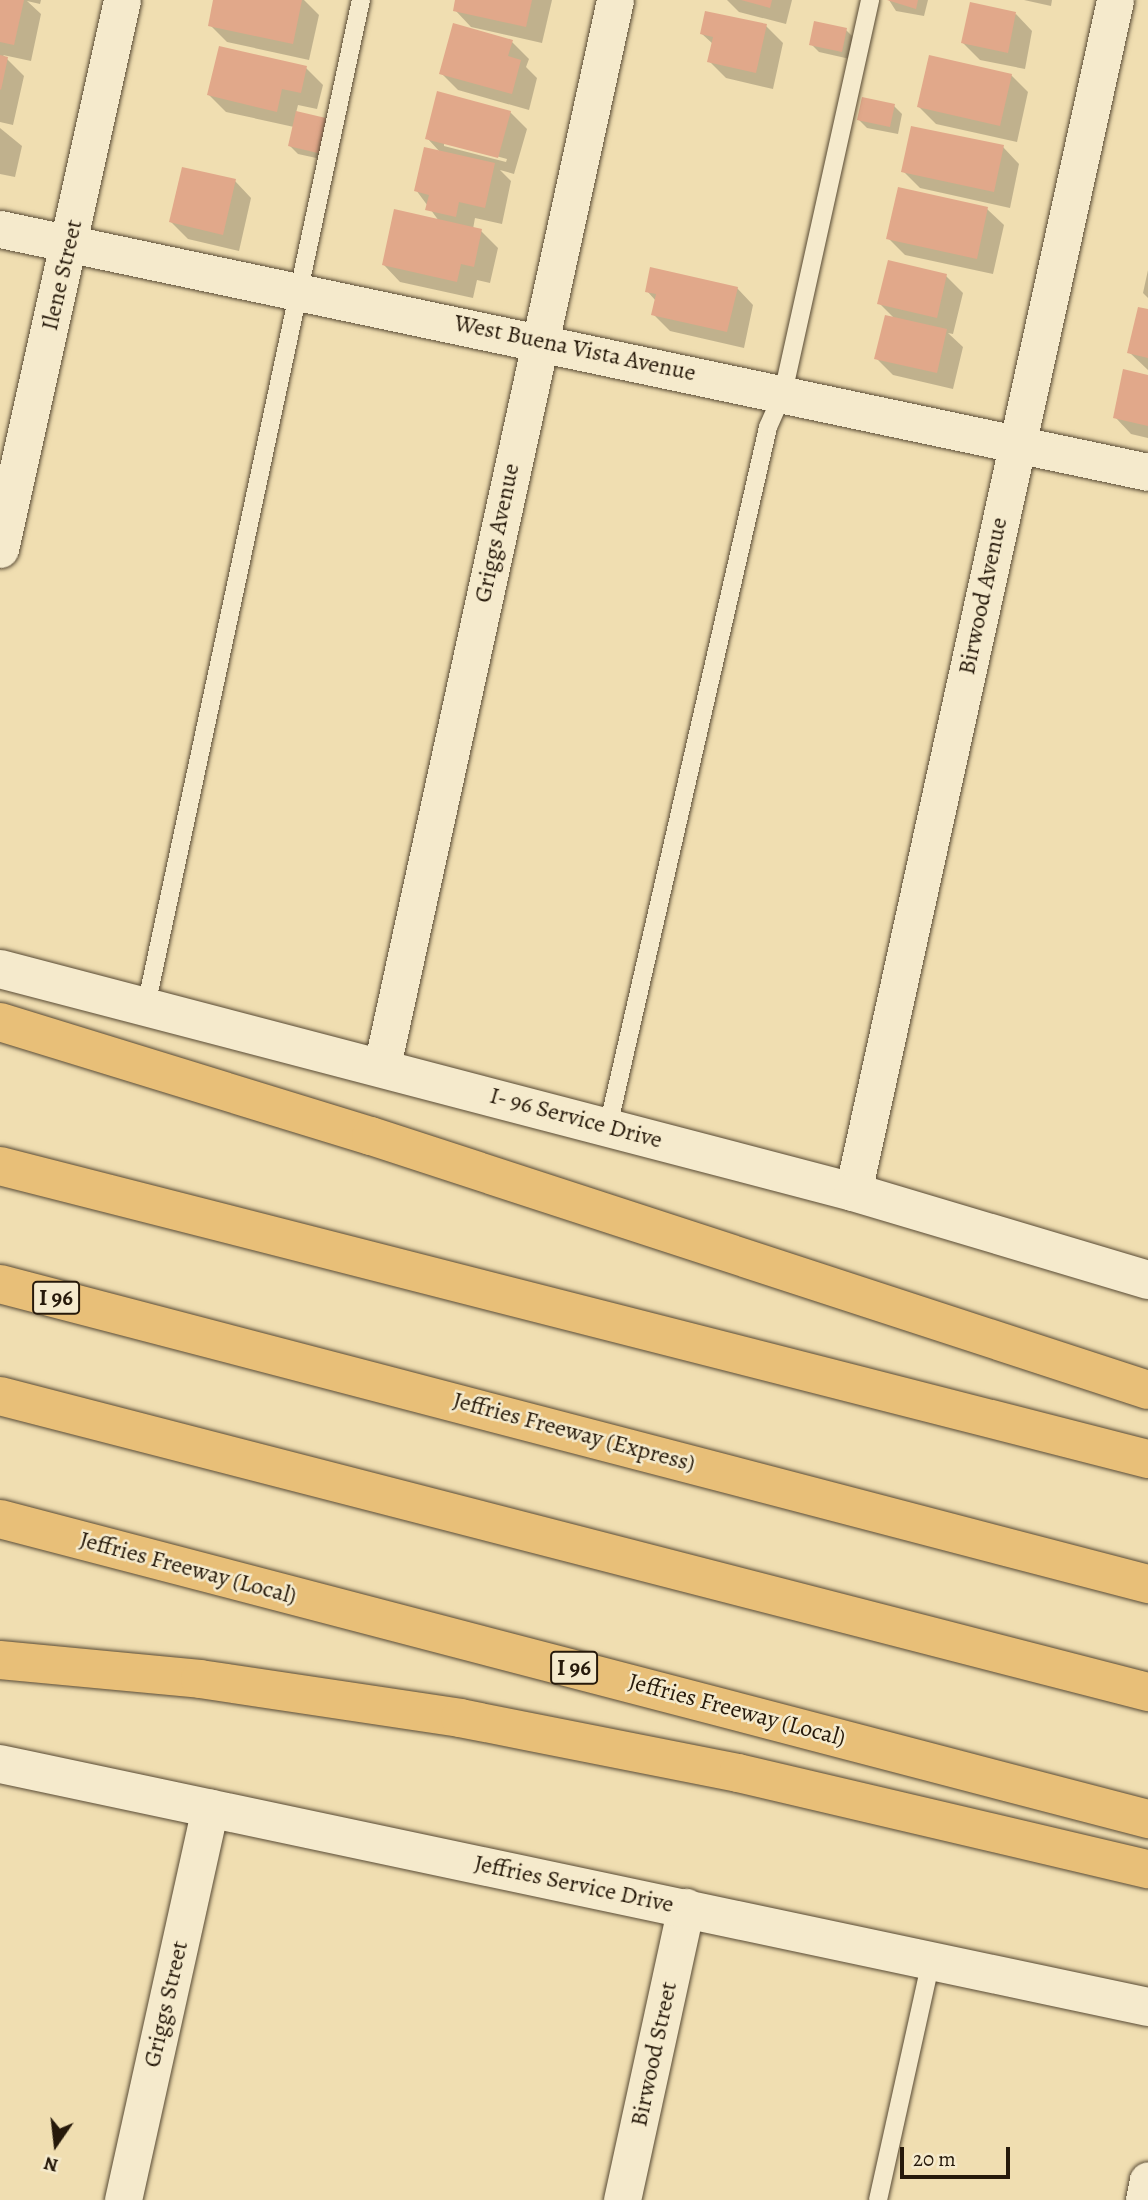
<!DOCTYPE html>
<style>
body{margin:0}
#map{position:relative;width:1148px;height:2200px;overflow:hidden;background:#f0deb1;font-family:Alegreya,serif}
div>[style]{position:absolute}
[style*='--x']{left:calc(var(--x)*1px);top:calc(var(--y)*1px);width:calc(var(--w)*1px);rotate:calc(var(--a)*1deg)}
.shadow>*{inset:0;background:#0003}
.building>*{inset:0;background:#e1a88a}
.roads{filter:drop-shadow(0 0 2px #584a34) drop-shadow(0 0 2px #584a34)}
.lane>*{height:18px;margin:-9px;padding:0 9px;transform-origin:9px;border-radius:9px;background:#f5eacc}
.street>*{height:37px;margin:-18.5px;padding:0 18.5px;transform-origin:18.5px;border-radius:18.5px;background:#f5eacc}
.secondary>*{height:38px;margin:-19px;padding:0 19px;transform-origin:19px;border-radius:19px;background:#f5eacc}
.highway>*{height:38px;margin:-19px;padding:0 19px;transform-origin:19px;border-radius:19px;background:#e8bf78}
span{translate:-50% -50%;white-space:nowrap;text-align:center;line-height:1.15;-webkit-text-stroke:5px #f5eacc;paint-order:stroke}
.shield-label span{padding:2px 5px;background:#f5eacc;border:2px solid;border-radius:5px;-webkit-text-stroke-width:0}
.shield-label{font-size:23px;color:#26190a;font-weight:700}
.street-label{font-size:24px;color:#26190a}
.north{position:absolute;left:21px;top:2109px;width:70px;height:70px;-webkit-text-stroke:5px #f5eacc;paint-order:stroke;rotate:194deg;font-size:19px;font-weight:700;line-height:28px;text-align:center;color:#26190a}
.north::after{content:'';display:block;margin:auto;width:24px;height:32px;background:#26190a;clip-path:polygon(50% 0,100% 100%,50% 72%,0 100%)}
.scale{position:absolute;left:900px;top:2147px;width:110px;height:32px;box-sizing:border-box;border:4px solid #26190a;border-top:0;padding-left:9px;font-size:21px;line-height:24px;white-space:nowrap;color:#26190a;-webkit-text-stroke:5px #f5eacc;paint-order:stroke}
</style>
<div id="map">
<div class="shadow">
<i style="clip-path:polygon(0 0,41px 0,40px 4px,27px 1px,41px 14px,31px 61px,3px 55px,24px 76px,13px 125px,0 122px)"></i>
<i style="clip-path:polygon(215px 0,304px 0,319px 15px,309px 60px,227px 42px,210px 25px)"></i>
<i style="clip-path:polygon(457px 0,552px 0,542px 43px,471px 27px,455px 10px)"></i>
<i style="clip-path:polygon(727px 0,792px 0,786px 24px,739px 12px)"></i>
<i style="clip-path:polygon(889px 0,928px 0,924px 16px,896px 11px)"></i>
<i style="clip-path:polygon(1024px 0,1052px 0,1051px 6px)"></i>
<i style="clip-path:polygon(1016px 14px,1032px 31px,1025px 69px,980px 60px,963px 43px)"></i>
<i style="clip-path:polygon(766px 26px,783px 43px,773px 89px,726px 78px,709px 61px,713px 44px,702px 34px)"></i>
<i style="clip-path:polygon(846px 30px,854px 38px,850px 59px,819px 52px,811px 44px)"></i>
<i style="clip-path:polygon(512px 42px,529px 59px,526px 67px,537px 78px,529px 110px,458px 90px,441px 73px)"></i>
<i style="clip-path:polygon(306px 68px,323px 85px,317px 109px,298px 105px,296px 113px,330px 161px,298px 154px,290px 146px,294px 127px,226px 112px,209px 95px)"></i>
<i style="clip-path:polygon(1011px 75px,1028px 92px,1017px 142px,936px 124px,919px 107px)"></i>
<i style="clip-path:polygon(894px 106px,902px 114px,898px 134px,867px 128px,859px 120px)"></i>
<i style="clip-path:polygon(evenodd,510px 112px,527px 129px,514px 174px,500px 170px,511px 181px,502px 224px,475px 218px,473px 229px,481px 231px,498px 248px,490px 283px,477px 280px,473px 298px,400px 282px,384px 265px,439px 221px,416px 190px,441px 153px,427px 138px,510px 112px,444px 142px,507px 159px,506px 162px,444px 146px,444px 142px)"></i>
<i style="clip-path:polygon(0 128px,22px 146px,15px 177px,0 174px)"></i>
<i style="clip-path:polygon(1003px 147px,1019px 164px,1010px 208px,920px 188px,903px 171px)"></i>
<i style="clip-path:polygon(235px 181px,251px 198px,239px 251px,188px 239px,171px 222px)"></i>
<i style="clip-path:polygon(987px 209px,1004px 225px,993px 274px,905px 255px,888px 238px)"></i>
<i style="clip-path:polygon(1148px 270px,1148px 298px,1143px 293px)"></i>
<i style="clip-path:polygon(946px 276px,963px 293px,953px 334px,948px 333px,963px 347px,953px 389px,893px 375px,876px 358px,895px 319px,879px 303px)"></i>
<i style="clip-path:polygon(737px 288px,753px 305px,744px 348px,670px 331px,653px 314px,656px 301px,647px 291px)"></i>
<i style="clip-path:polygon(1148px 311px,1148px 370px,1129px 352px)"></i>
<i style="clip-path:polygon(1148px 376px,1148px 438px,1131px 434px,1115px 417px)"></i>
</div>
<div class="building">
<i style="clip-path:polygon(0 0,24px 0,14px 45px,0 42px)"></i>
<i style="clip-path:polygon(213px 0,302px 0,293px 44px,208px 26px)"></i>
<i style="clip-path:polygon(455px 0,532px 0,526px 27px,453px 11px)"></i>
<i style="clip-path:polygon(741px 0,772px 0,770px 8px)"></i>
<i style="clip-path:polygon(887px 0,918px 0,916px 9px)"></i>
<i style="clip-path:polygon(970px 2px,1016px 12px,1008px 53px,961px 43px)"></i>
<i style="clip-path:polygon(705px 11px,767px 24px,756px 73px,707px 62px,713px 37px,700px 34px)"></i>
<i style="clip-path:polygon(814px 21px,847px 28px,842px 52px,809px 45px)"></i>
<i style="clip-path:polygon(453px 23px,513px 40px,508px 56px,521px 60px,512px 94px,439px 74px)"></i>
<i style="clip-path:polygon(219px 46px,307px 66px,301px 93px,282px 89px,277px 112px,207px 95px)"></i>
<i style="clip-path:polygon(0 55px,8px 57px,1px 90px,0 89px)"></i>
<i style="clip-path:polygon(929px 55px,1012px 74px,1000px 126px,917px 107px)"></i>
<i style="clip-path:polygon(437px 91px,511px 111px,498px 158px,425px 139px)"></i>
<i style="clip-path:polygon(862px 97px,895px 104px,890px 127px,857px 120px)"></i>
<i style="clip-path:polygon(296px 111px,330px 119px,322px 154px,288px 146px)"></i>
<i style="clip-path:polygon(911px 126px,1004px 145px,994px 192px,901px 172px)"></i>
<i style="clip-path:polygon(424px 147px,495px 163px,485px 208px,459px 202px,456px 217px,425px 210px,429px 195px,414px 191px)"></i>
<i style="clip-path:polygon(182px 167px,236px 179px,223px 235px,169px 222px)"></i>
<i style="clip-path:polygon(898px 187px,988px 207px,977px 259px,886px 239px)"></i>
<i style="clip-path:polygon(394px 209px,482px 229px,474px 267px,461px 264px,457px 282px,382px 265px)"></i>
<i style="clip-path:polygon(888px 260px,947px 274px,937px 318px,877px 304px)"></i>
<i style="clip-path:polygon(650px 267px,738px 287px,727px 332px,651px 315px,656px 294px,645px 292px)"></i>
<i style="clip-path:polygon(1138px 307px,1148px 309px,1148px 358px,1127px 353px)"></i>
<i style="clip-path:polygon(885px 315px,947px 329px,937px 373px,874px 359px)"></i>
<i style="clip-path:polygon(1123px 369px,1148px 375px,1148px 426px,1113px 418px)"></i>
</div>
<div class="roads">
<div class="lane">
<i style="--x:146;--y:1006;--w:1029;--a:-77.94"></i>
<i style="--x:608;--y:1127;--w:718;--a:-77.12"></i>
<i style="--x:768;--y:427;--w:37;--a:-66"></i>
<i style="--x:783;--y:393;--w:403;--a:-77.5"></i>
<i style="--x:878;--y:2200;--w:246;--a:-77.5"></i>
</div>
<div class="street">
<i style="--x:0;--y:229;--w:1173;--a:11.95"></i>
<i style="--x:0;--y:549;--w:562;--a:-77.47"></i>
<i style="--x:382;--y:1066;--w:1091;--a:-77.67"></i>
<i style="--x:853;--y:1192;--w:1220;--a:-77.6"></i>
<i style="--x:123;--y:2200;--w:402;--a:-77.5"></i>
<i style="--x:622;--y:2200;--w:300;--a:-77.7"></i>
<i style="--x:1144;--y:2200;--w:20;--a:-79"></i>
</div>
<div class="secondary">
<i style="--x:0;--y:969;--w:882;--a:14.65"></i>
<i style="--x:853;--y:1192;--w:308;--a:16.6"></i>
<i style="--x:0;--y:1764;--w:1173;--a:11.95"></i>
</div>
<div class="highway">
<i style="--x:0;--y:1022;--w:388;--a:17.1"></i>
<i style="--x:371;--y:1136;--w:817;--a:18.1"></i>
<i style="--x:0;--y:1166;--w:1185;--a:14.32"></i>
<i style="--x:0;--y:1284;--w:1187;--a:14.65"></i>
<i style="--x:0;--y:1396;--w:1186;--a:14.46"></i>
<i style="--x:0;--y:1519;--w:1187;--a:14.65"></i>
<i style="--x:0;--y:1660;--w:201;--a:5.4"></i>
<i style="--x:200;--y:1679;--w:263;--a:8.5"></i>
<i style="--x:460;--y:1718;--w:283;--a:11.2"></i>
<i style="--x:738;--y:1773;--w:421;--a:13.2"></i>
</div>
</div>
<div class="shield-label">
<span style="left:56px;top:1298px">I 96</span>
<span style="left:574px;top:1668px">I 96</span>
</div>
<div class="street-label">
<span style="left:62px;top:275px;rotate:-77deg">Ilene Street</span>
<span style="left:575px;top:348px;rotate:12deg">West Buena Vista Avenue</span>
<span style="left:497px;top:533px;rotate:-78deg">Griggs Avenue</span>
<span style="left:983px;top:596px;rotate:-78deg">Birwood Avenue</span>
<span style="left:576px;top:1118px;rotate:15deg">I- 96 Service Drive</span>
<span style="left:574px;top:1432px;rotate:15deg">Jeffries Freeway (Express)</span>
<span style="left:188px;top:1568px;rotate:15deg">Jeffries Freeway (Local)</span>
<span style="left:737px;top:1710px;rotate:15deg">Jeffries Freeway (Local)</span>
<span style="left:574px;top:1884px;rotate:12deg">Jeffries Service Drive</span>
<span style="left:166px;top:2004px;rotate:-77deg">Griggs Street</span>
<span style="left:654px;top:2054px;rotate:-78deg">Birwood Street</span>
</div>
<div class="north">N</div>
<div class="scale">20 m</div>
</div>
